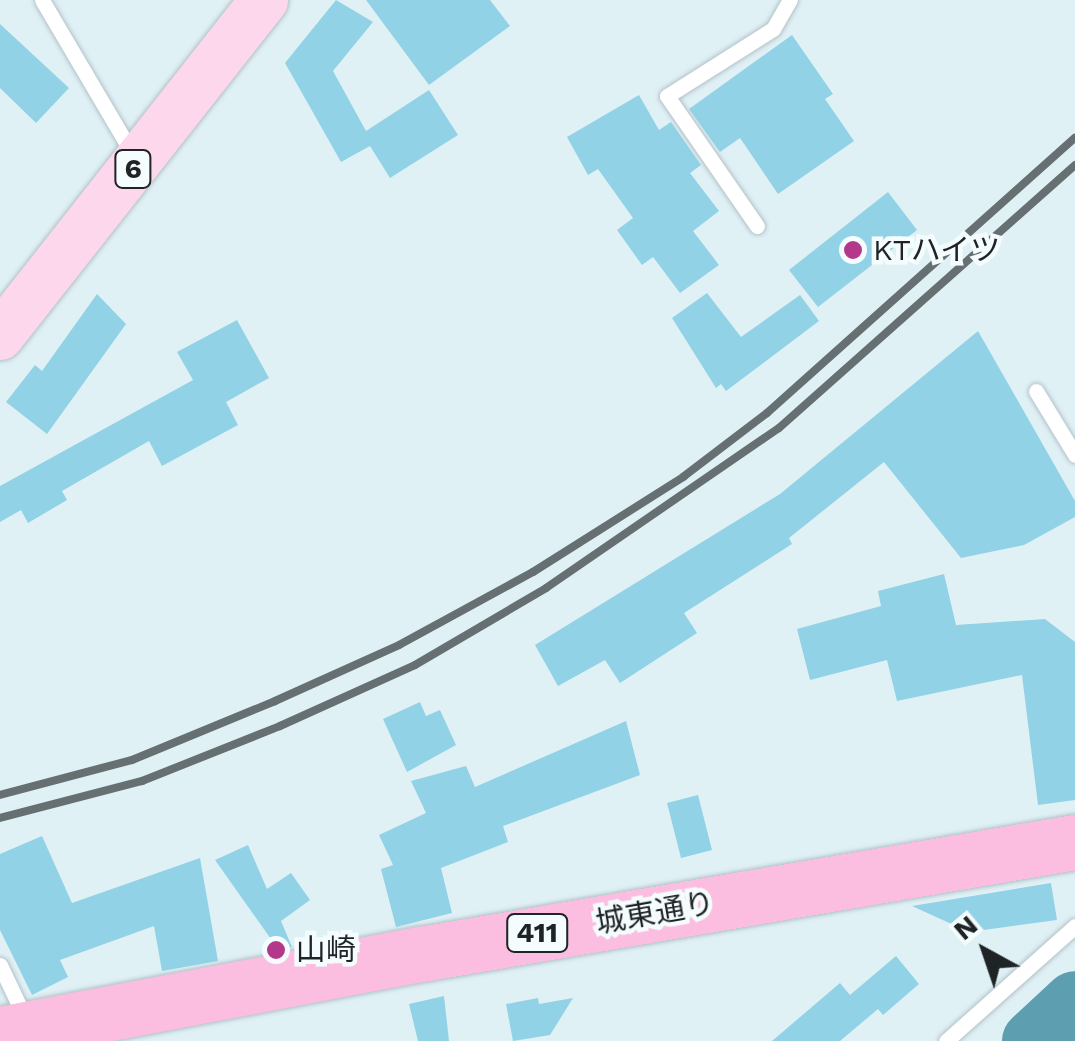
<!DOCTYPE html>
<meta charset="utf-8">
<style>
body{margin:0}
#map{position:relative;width:1075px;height:1041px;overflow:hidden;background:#e0f1f6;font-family:"Work Sans","Noto Sans JP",sans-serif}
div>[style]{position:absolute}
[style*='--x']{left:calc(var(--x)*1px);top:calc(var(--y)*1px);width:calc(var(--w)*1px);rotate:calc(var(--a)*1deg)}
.river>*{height:62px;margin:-31px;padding:0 31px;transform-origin:31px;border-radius:31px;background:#5d9eb1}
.building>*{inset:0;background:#91d2e6}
.roads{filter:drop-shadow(0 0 2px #b2c2c7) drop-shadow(0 0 2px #b2c2c7)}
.lane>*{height:15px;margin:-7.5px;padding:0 7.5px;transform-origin:7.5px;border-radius:7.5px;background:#fff}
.primary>*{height:48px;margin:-24px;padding:0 24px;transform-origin:24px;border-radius:24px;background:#fdd7ec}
.highway>*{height:55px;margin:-27.5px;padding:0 27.5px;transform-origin:27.5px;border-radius:27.5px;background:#fbbde0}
.rail>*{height:8px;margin:-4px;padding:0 4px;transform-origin:4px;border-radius:4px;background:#666f72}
.dots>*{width:28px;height:28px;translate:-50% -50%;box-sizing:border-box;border:5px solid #f5fcfe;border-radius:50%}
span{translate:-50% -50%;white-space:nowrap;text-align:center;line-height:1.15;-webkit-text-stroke:9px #f5fcfe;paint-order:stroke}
.shield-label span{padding:2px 8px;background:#f5fcfe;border:2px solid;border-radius:8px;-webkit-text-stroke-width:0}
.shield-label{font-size:28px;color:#1e2325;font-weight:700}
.poi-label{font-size:30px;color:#1e2325}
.left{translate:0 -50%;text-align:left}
.street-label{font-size:30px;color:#1e2325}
.north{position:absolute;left:935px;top:901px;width:100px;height:100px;-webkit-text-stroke:8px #f5fcfe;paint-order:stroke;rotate:320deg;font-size:28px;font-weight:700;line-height:40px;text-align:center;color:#1e2325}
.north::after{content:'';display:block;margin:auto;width:35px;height:45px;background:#1e2325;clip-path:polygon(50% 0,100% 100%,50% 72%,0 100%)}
</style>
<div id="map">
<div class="river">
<i style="--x:1033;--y:1041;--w:57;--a:-42.9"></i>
</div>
<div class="building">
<i style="clip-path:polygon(336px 0,373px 22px,333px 71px,366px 131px,429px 90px,458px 135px,390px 178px,370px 146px,341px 162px,285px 63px)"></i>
<i style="clip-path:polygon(366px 0,490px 0,510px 26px,429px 85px)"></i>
<i style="clip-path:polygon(0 24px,69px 88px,36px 123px,0 88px)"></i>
<i style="clip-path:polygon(792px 35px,833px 94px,825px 99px,854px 141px,778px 194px,740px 138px,720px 152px,689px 109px)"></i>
<i style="clip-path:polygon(639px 95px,659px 130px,671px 122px,701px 165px,690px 173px,719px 211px,693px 231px,719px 265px,680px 293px,653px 257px,642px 265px,617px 230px,633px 218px,598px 169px,588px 175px,567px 137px)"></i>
<i style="clip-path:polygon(888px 192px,917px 230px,818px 307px,789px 270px)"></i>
<i style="clip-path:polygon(707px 293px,741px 337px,800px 295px,819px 321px,726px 391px,721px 384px,716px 388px,672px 318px)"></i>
<i style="clip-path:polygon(97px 294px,126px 324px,47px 434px,6px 402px,35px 365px,42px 371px)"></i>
<i style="clip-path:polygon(237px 320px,269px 378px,226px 402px,238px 425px,162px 466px,149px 441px,62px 491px,67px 500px,28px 523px,21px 510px,0 522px,0 486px,193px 380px,177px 352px)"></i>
<i style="clip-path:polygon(978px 331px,1075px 501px,1075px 517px,1024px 545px,961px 558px,884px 462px,789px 538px,792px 544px,684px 613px,697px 633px,620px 683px,605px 660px,558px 686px,535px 645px,780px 494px)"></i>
<i style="clip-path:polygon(944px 574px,956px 625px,1045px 619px,1075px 642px,1075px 800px,1038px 805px,1022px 675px,897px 701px,887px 660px,810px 680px,797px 629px,881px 606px,878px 591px)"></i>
<i style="clip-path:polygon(420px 702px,426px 716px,440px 710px,456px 745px,407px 772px,383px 719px)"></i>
<i style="clip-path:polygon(626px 721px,640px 775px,503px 826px,508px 842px,441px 868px,452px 913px,396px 927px,381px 869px,393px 865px,379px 835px,426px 813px,411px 781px,466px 766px,475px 787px)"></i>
<i style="clip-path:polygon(698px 795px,712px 850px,681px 858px,667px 803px)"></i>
<i style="clip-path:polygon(42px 836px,72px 903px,200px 858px,218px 961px,162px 971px,154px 926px,60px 960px,68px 977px,32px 995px,0 930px,0 854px)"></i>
<i style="clip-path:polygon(248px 845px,267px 889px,291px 873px,310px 900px,281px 921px,292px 947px,278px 949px,215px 860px)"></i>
<i style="clip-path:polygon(1051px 883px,1057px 920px,969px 932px,912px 906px)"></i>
<i style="clip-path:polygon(896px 956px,919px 984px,883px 1015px,878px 1009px,840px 1041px,772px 1041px,840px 983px,850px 995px)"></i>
<i style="clip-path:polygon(444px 996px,449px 1041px,418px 1041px,409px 1004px)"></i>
<i style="clip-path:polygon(538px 998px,539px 1004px,573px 998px,550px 1035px,513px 1041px,506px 1004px)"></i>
</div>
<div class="roads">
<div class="lane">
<i style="--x:42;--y:0;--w:181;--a:59.5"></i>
<i style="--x:757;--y:226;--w:158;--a:-124.7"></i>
<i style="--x:667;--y:96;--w:125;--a:-32.3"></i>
<i style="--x:773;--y:29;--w:34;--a:-60"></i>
<i style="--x:1036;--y:391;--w:75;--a:58.6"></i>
<i style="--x:0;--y:965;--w:61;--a:64.7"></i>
<i style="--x:946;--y:1041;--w:173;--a:-41.7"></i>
</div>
<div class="primary">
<i style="--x:0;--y:336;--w:427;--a:-51.8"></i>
</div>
<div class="highway">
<i style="--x:0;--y:1034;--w:429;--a:-10.8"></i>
<i style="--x:421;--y:954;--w:664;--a:-9.72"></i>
</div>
</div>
<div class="rail">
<i style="--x:0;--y:795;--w:137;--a:-14.9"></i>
<i style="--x:132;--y:760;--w:155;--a:-22.4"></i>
<i style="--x:275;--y:701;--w:136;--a:-24.3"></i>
<i style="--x:399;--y:645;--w:153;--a:-28.6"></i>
<i style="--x:533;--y:572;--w:178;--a:-32.3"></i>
<i style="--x:683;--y:477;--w:106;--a:-37.3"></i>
<i style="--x:767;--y:413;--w:413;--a:-41.8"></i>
<i style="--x:0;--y:818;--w:147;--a:-14.6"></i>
<i style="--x:142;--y:781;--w:149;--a:-21.7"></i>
<i style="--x:280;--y:726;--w:148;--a:-24.3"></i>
<i style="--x:415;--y:665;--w:152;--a:-30.4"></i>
<i style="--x:546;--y:588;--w:283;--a:-34.5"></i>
<i style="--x:779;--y:428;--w:396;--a:-41.6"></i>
</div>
<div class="dots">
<i style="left:853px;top:250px;background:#b3388a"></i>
<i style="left:276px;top:950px;background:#b3388a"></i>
</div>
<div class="shield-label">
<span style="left:133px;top:169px">6</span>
<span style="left:537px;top:933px">411</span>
</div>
<div class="poi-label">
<span class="left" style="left:873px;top:250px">KTハイツ</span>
<span class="left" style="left:296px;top:950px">山崎</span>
</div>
<div class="street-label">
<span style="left:655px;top:913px;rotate:-10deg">城東通り</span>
</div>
<div class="north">N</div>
</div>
